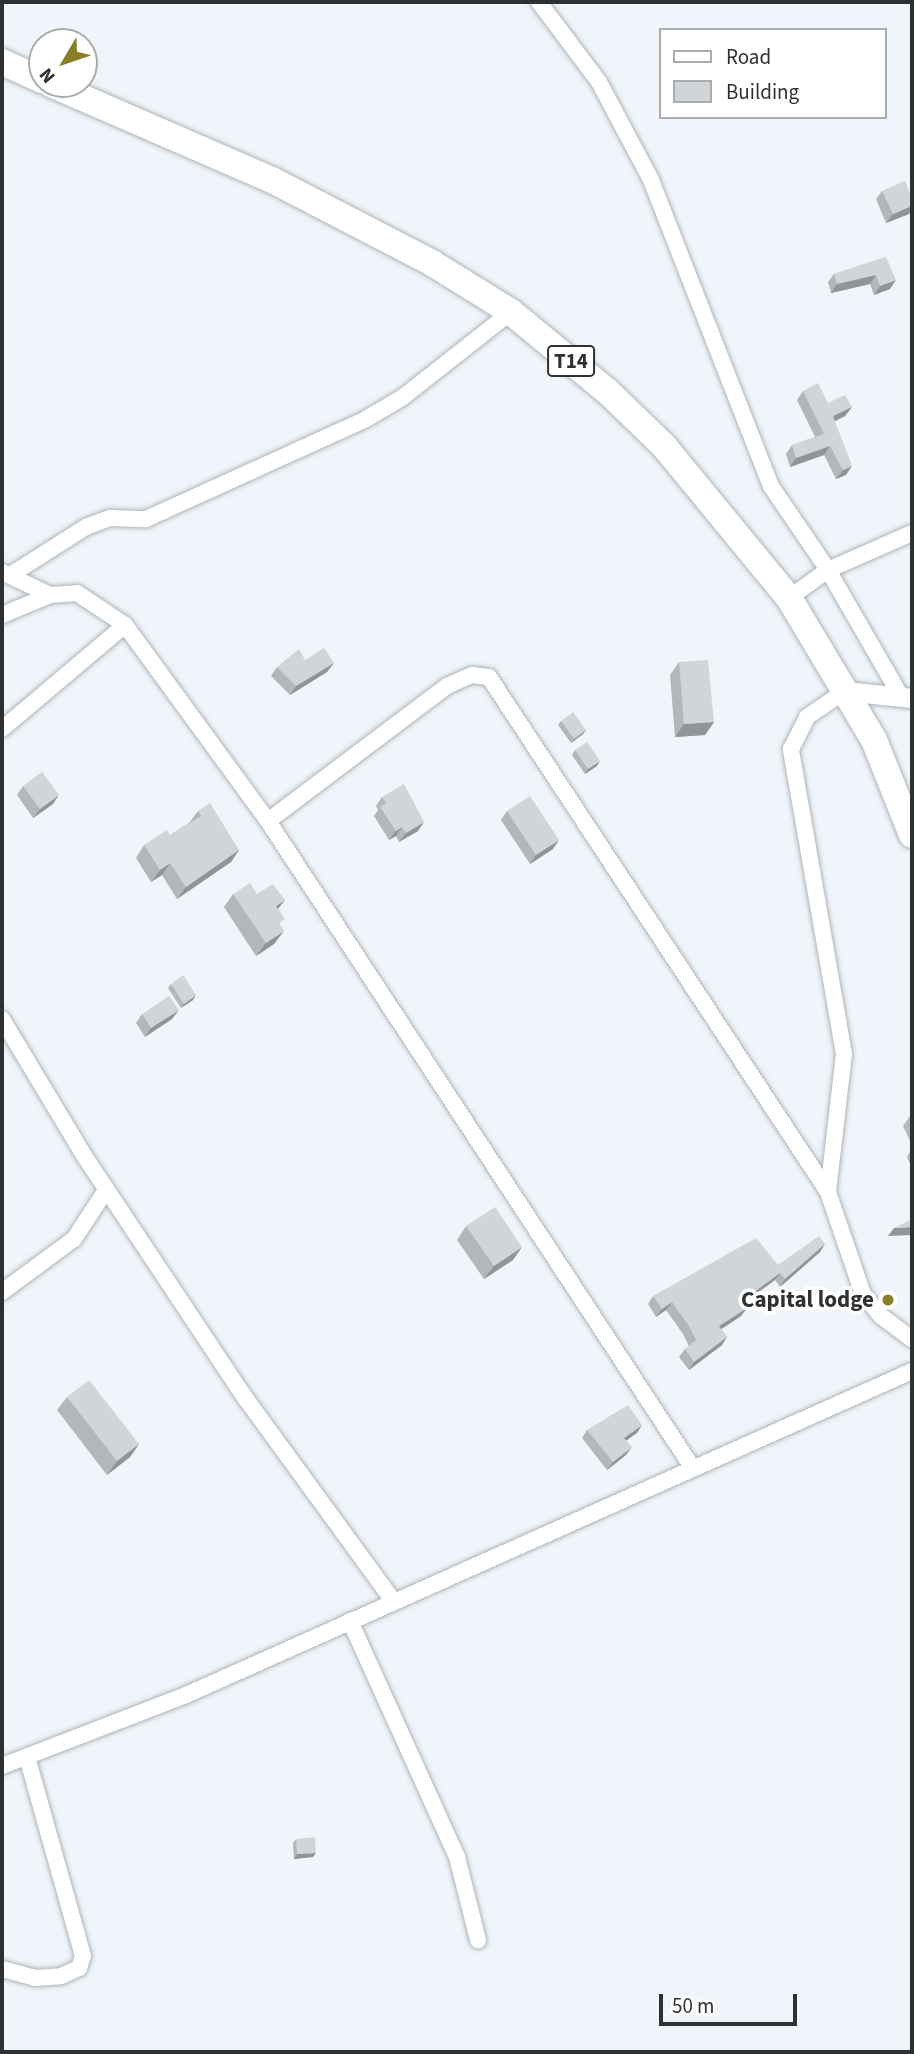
<!DOCTYPE html>
<style>
body{margin:0}
#map{position:relative;width:914px;height:2054px;overflow:hidden;background:#eff5fa;font-family:"Source Sans 3",sans-serif}
div>[style]{position:absolute}
[style*='--x']{left:calc(var(--x)*1px);top:calc(var(--y)*1px);width:calc(var(--w)*1px);rotate:calc(var(--a)*1deg)}
.roads{filter:drop-shadow(0 0 2px #afb5b9) drop-shadow(0 0 2px #afb5b9)}
.minor>*{height:16px;margin:-8px;padding:0 8px;transform-origin:8px;border-radius:8px;background:#fff}
.tertiary>*{height:19px;margin:-9.5px;padding:0 9.5px;transform-origin:9.5px;border-radius:9.5px;background:#fff}
.trunk>*{height:26px;margin:-13px;padding:0 13px;transform-origin:13px;border-radius:13px;background:#fff}
.wall>*{inset:0;background:#b2b7bb}
.shaded-wall>*{inset:0;background:#919598}
.building>*{inset:0;background:#cfd5d9}
.dots>*{width:19px;height:19px;translate:-50% -50%;box-sizing:border-box;border:4px solid #fff;border-radius:50%}
span{translate:-50% -50%;white-space:nowrap;text-align:center;line-height:1.15;-webkit-text-stroke:7px #fff;paint-order:stroke}
.shield-label span{padding:2px 5px;background:#fff;border:2px solid;border-radius:5px;-webkit-text-stroke-width:0}
.shield-label{font-size:21px;color:#2e3132;font-weight:700}
.poi-label{font-size:23px;color:#2e3132;font-weight:700}
.right{translate:-100% -50%;text-align:right}
.frame{position:absolute;inset:0;border:4px solid #2e3132;pointer-events:none}
.legend{position:absolute;left:659px;top:28px;width:228px;height:91px;box-sizing:border-box;background:#fff;border:2px solid #abadad;margin:0;padding:9px 12px;list-style:none;font-size:21px;color:#2e3132}
.legend li{display:flex;align-items:center;gap:14px;height:35px}
.legend b{width:35px;border:2px solid #abadad}
.north{position:absolute;left:28px;top:28px;width:70px;height:70px;box-sizing:border-box;background:#fff;border:2px solid #abadad;border-radius:50%;rotate:231deg;font-size:19px;font-weight:700;line-height:28px;text-align:center;color:#2e3132}
.north::after{content:'';display:block;margin:auto;width:24px;height:32px;background:#897f25;clip-path:polygon(50% 0,100% 100%,50% 72%,0 100%)}
.scale{position:absolute;left:659px;top:1994px;width:138px;height:32px;box-sizing:border-box;border:4px solid #2e3132;border-top:0;padding-left:9px;font-size:21px;line-height:24px;white-space:nowrap;color:#2e3132;-webkit-text-stroke:5px #fff;paint-order:stroke}
</style>
<div id="map">
<div class="roads">
<div class="minor">
<i style="--x:539;--y:2;--w:100;--a:53.1"></i>
<i style="--x:599;--y:82;--w:111;--a:62"></i>
<i style="--x:651;--y:180;--w:329;--a:68.6"></i>
<i style="--x:771;--y:486;--w:102;--a:55.8"></i>
<i style="--x:828;--y:570;--w:142;--a:60"></i>
<i style="--x:2;--y:572;--w:53;--a:25.6"></i>
<i style="--x:12;--y:574;--w:88;--a:-32.4"></i>
<i style="--x:86;--y:527;--w:26;--a:-21"></i>
<i style="--x:110;--y:518;--w:36;--a:2"></i>
<i style="--x:146;--y:519;--w:242;--a:-24.4"></i>
<i style="--x:366;--y:419;--w:43;--a:-30.7"></i>
<i style="--x:403;--y:397;--w:137;--a:-38.2"></i>
<i style="--x:789;--y:598;--w:48;--a:-35.7"></i>
<i style="--x:828;--y:570;--w:92;--a:-23.8"></i>
<i style="--x:2;--y:615;--w:52;--a:-22.6"></i>
<i style="--x:50;--y:595;--w:27;--a:-4"></i>
<i style="--x:77;--y:593;--w:58;--a:33.7"></i>
<i style="--x:125;--y:625;--w:243;--a:53.9"></i>
<i style="--x:268;--y:821;--w:773;--a:56.72"></i>
<i style="--x:2;--y:729;--w:161;--a:-40.2"></i>
<i style="--x:268;--y:821;--w:224;--a:-37"></i>
<i style="--x:447;--y:686;--w:27;--a:-24"></i>
<i style="--x:472;--y:675;--w:17;--a:7"></i>
<i style="--x:489;--y:677;--w:617;--a:56.64"></i>
<i style="--x:828;--y:1192;--w:108;--a:71.1"></i>
<i style="--x:863;--y:1294;--w:28;--a:51"></i>
<i style="--x:881;--y:1316;--w:39;--a:37"></i>
<i style="--x:2;--y:1019;--w:157;--a:59"></i>
<i style="--x:83;--y:1154;--w:294;--a:56.4"></i>
<i style="--x:246;--y:1399;--w:251;--a:53.9"></i>
<i style="--x:828;--y:1192;--w:139;--a:-83.4"></i>
<i style="--x:844;--y:1054;--w:310;--a:-99.9"></i>
<i style="--x:791;--y:749;--w:36;--a:-63"></i>
<i style="--x:807;--y:717;--w:46;--a:-34.4"></i>
<i style="--x:2;--y:1292;--w:89;--a:-36.4"></i>
<i style="--x:74;--y:1239;--w:59;--a:-56.9"></i>
<i style="--x:350;--y:1621;--w:259;--a:65.6"></i>
<i style="--x:457;--y:1857;--w:86;--a:75.8"></i>
<i style="--x:2;--y:1766;--w:197;--a:-21.1"></i>
<i style="--x:186;--y:1695;--w:795;--a:-24.05"></i>
<i style="--x:2;--y:1969;--w:34;--a:15"></i>
<i style="--x:35;--y:1978;--w:26;--a:-4"></i>
<i style="--x:61;--y:1976;--w:20;--a:-24"></i>
<i style="--x:79;--y:1968;--w:13;--a:-72"></i>
<i style="--x:83;--y:1956;--w:207;--a:-105.7"></i>
</div>
<div class="tertiary">
<i style="--x:845;--y:691;--w:67;--a:6"></i>
</div>
<div class="trunk">
<i style="--x:2;--y:62;--w:44;--a:24.2"></i>
<i style="--x:51;--y:84;--w:241;--a:23.5"></i>
<i style="--x:272;--y:180;--w:180;--a:27.4"></i>
<i style="--x:432;--y:263;--w:93;--a:31.8"></i>
<i style="--x:511;--y:312;--w:126;--a:39.5"></i>
<i style="--x:608;--y:392;--w:78;--a:44"></i>
<i style="--x:664;--y:446;--w:197;--a:50.6"></i>
<i style="--x:789;--y:598;--w:165;--a:59.1"></i>
<i style="--x:874;--y:740;--w:102;--a:68.2"></i>
</div>
</div>
<div class="wall">
<i style="clip-path:polygon(882px 191px,912px 199px,912px 209px,909px 214px,886px 223px,876px 199px)"></i>
<i style="clip-path:polygon(886px 257px,890px 289px,874px 295px,870px 284px,831px 293px,828px 282px,834px 274px)"></i>
<i style="clip-path:polygon(803px 391px,828px 403px,852px 407px,845px 416px,835px 421px,846px 475px,836px 479px,824px 455px,790px 467px,786px 454px,792px 445px,815px 437px,797px 400px)"></i>
<i style="clip-path:polygon(305px 660px,334px 663px,327px 672px,290px 695px,271px 676px,277px 667px)"></i>
<i style="clip-path:polygon(679px 662px,714px 722px,705px 735px,675px 737px,670px 675px)"></i>
<i style="clip-path:polygon(561px 721px,586px 730px,583px 734px,571px 743px,558px 725px)"></i>
<i style="clip-path:polygon(575px 750px,597px 766px,585px 774px,572px 755px)"></i>
<i style="clip-path:polygon(23px 786px,53px 804px,33px 818px,17px 795px)"></i>
<i style="clip-path:polygon(382px 797px,418px 831px,399px 842px,396px 836px,389px 840px,374px 816px,378px 810px,376px 806px)"></i>
<i style="clip-path:polygon(198px 811px,239px 850px,231px 862px,177px 899px,162px 875px,151px 882px,136px 858px,144px 845px,170px 835px,189px 823px)"></i>
<i style="clip-path:polygon(507px 811px,553px 849px,530px 864px,501px 820px)"></i>
<i style="clip-path:polygon(233px 894px,257px 894px,278px 909px,280px 925px,274px 944px,256px 956px,224px 907px)"></i>
<i style="clip-path:polygon(171px 984px,193px 1000px,181px 1008px,168px 988px)"></i>
<i style="clip-path:polygon(142px 1014px,172px 1019px,145px 1037px,136px 1023px)"></i>
<i style="clip-path:polygon(912px 1113px,912px 1145px,903px 1126px)"></i>
<i style="clip-path:polygon(912px 1148px,912px 1169px,907px 1157px)"></i>
<i style="clip-path:polygon(466px 1226px,513px 1260px,484px 1279px,457px 1240px)"></i>
<i style="clip-path:polygon(825px 1244px,820px 1252px,780px 1287px,775px 1280px,744px 1303px,747px 1308px,741px 1316px,721px 1329px,727px 1337px,722px 1345px,689px 1370px,679px 1357px,685px 1349px,689px 1346px,683px 1334px,666px 1310px,656px 1317px,648px 1304px,653px 1296px,778px 1265px)"></i>
<i style="clip-path:polygon(67px 1397px,139px 1444px,130px 1457px,107px 1475px,57px 1410px)"></i>
<i style="clip-path:polygon(587px 1430px,637px 1433px,626px 1440px,626px 1455px,607px 1470px,582px 1438px)"></i>
<i style="clip-path:polygon(296px 1839px,313px 1857px,294px 1859px,293px 1843px)"></i>
</div>
<div class="shaded-wall">
<i style="clip-path:polygon(912px 206px,912px 209px,909px 214px,886px 223px,893px 214px)"></i>
<i style="clip-path:polygon(876px 275px,870px 284px,831px 293px,837px 284px)"></i>
<i style="clip-path:polygon(896px 280px,890px 289px,874px 295px,880px 286px)"></i>
<i style="clip-path:polygon(852px 407px,845px 416px,827px 425px,833px 416px)"></i>
<i style="clip-path:polygon(830px 446px,824px 455px,790px 467px,796px 458px)"></i>
<i style="clip-path:polygon(852px 466px,846px 475px,836px 479px,843px 470px)"></i>
<i style="clip-path:polygon(334px 663px,327px 672px,290px 695px,296px 686px)"></i>
<i style="clip-path:polygon(714px 722px,705px 735px,675px 737px,684px 724px)"></i>
<i style="clip-path:polygon(586px 730px,583px 734px,571px 743px,574px 739px)"></i>
<i style="clip-path:polygon(600px 761px,597px 766px,585px 774px,588px 769px)"></i>
<i style="clip-path:polygon(59px 795px,53px 804px,33px 818px,40px 809px)"></i>
<i style="clip-path:polygon(424px 822px,418px 831px,399px 842px,406px 833px)"></i>
<i style="clip-path:polygon(402px 827px,396px 836px,389px 840px,396px 831px)"></i>
<i style="clip-path:polygon(559px 840px,553px 849px,530px 864px,536px 855px)"></i>
<i style="clip-path:polygon(239px 850px,231px 862px,177px 899px,186px 887px)"></i>
<i style="clip-path:polygon(170px 863px,162px 875px,151px 882px,160px 870px)"></i>
<i style="clip-path:polygon(285px 900px,275px 913px,276px 906px)"></i>
<i style="clip-path:polygon(284px 931px,274px 944px,256px 956px,266px 943px)"></i>
<i style="clip-path:polygon(196px 995px,193px 1000px,181px 1008px,184px 1004px)"></i>
<i style="clip-path:polygon(179px 1010px,172px 1019px,145px 1037px,151px 1028px)"></i>
<i style="clip-path:polygon(912px 1227px,912px 1235px,888px 1236px,894px 1228px)"></i>
<i style="clip-path:polygon(825px 1244px,820px 1252px,780px 1287px,785px 1279px)"></i>
<i style="clip-path:polygon(522px 1247px,513px 1260px,484px 1279px,494px 1266px)"></i>
<i style="clip-path:polygon(780px 1273px,775px 1280px,736px 1308px,742px 1301px)"></i>
<i style="clip-path:polygon(672px 1302px,666px 1310px,656px 1317px,662px 1309px)"></i>
<i style="clip-path:polygon(747px 1308px,741px 1316px,714px 1334px,719px 1326px)"></i>
<i style="clip-path:polygon(727px 1337px,722px 1345px,689px 1370px,694px 1362px)"></i>
<i style="clip-path:polygon(642px 1425px,637px 1433px,619px 1446px,624px 1438px)"></i>
<i style="clip-path:polygon(139px 1444px,130px 1457px,107px 1475px,117px 1461px)"></i>
<i style="clip-path:polygon(632px 1447px,626px 1455px,607px 1470px,613px 1462px)"></i>
<i style="clip-path:polygon(316px 1853px,313px 1857px,294px 1859px,297px 1854px)"></i>
</div>
<div class="building">
<i style="clip-path:polygon(905px 181px,912px 199px,912px 206px,893px 214px,882px 191px)"></i>
<i style="clip-path:polygon(886px 257px,896px 280px,880px 286px,876px 275px,837px 284px,834px 274px)"></i>
<i style="clip-path:polygon(818px 383px,828px 403px,845px 395px,852px 407px,833px 416px,852px 466px,843px 470px,830px 446px,796px 458px,792px 445px,824px 434px,803px 391px)"></i>
<i style="clip-path:polygon(324px 648px,334px 663px,296px 686px,277px 667px,299px 649px,305px 660px)"></i>
<i style="clip-path:polygon(708px 660px,714px 722px,684px 724px,679px 662px)"></i>
<i style="clip-path:polygon(573px 712px,586px 730px,574px 739px,561px 721px)"></i>
<i style="clip-path:polygon(587px 742px,600px 761px,588px 769px,575px 750px)"></i>
<i style="clip-path:polygon(42px 772px,59px 795px,40px 809px,23px 786px)"></i>
<i style="clip-path:polygon(404px 784px,424px 822px,406px 833px,402px 827px,396px 831px,380px 807px,386px 803px,382px 797px)"></i>
<i style="clip-path:polygon(530px 796px,559px 840px,536px 855px,507px 811px)"></i>
<i style="clip-path:polygon(210px 803px,239px 850px,186px 887px,170px 863px,160px 870px,144px 845px,167px 830px,170px 835px,201px 816px,198px 811px)"></i>
<i style="clip-path:polygon(250px 883px,257px 894px,273px 884px,285px 900px,276px 906px,285px 919px,279px 923px,284px 931px,266px 943px,233px 894px)"></i>
<i style="clip-path:polygon(183px 975px,196px 995px,184px 1004px,171px 984px)"></i>
<i style="clip-path:polygon(169px 996px,179px 1010px,151px 1028px,142px 1014px)"></i>
<i style="clip-path:polygon(495px 1207px,522px 1247px,494px 1266px,466px 1226px)"></i>
<i style="clip-path:polygon(912px 1219px,912px 1227px,894px 1228px)"></i>
<i style="clip-path:polygon(819px 1236px,825px 1244px,785px 1279px,780px 1273px,742px 1301px,747px 1308px,719px 1326px,727px 1337px,694px 1362px,685px 1349px,696px 1340px,689px 1326px,672px 1302px,662px 1309px,653px 1296px,756px 1238px,778px 1265px)"></i>
<i style="clip-path:polygon(89px 1380px,139px 1444px,117px 1461px,67px 1397px)"></i>
<i style="clip-path:polygon(628px 1405px,642px 1425px,624px 1438px,632px 1447px,613px 1462px,587px 1430px)"></i>
<i style="clip-path:polygon(315px 1837px,316px 1853px,297px 1854px,296px 1839px)"></i>
</div>
<div class="dots">
<i style="left:888px;top:1300px;background:#897f25"></i>
</div>
<div class="shield-label">
<span style="left:571px;top:361px">T14</span>
</div>
<div class="poi-label">
<span class="right" style="left:874px;top:1300px">Capital lodge</span>
</div>
<div class="frame"></div>
<ul class="legend">
<li><b style="height:9px;background:#fff"></b>Road</li>
<li><b style="height:19px;background:#cfd5d9"></b>Building</li>
</ul>
<div class="north">N</div>
<div class="scale">50 m</div>
</div>
